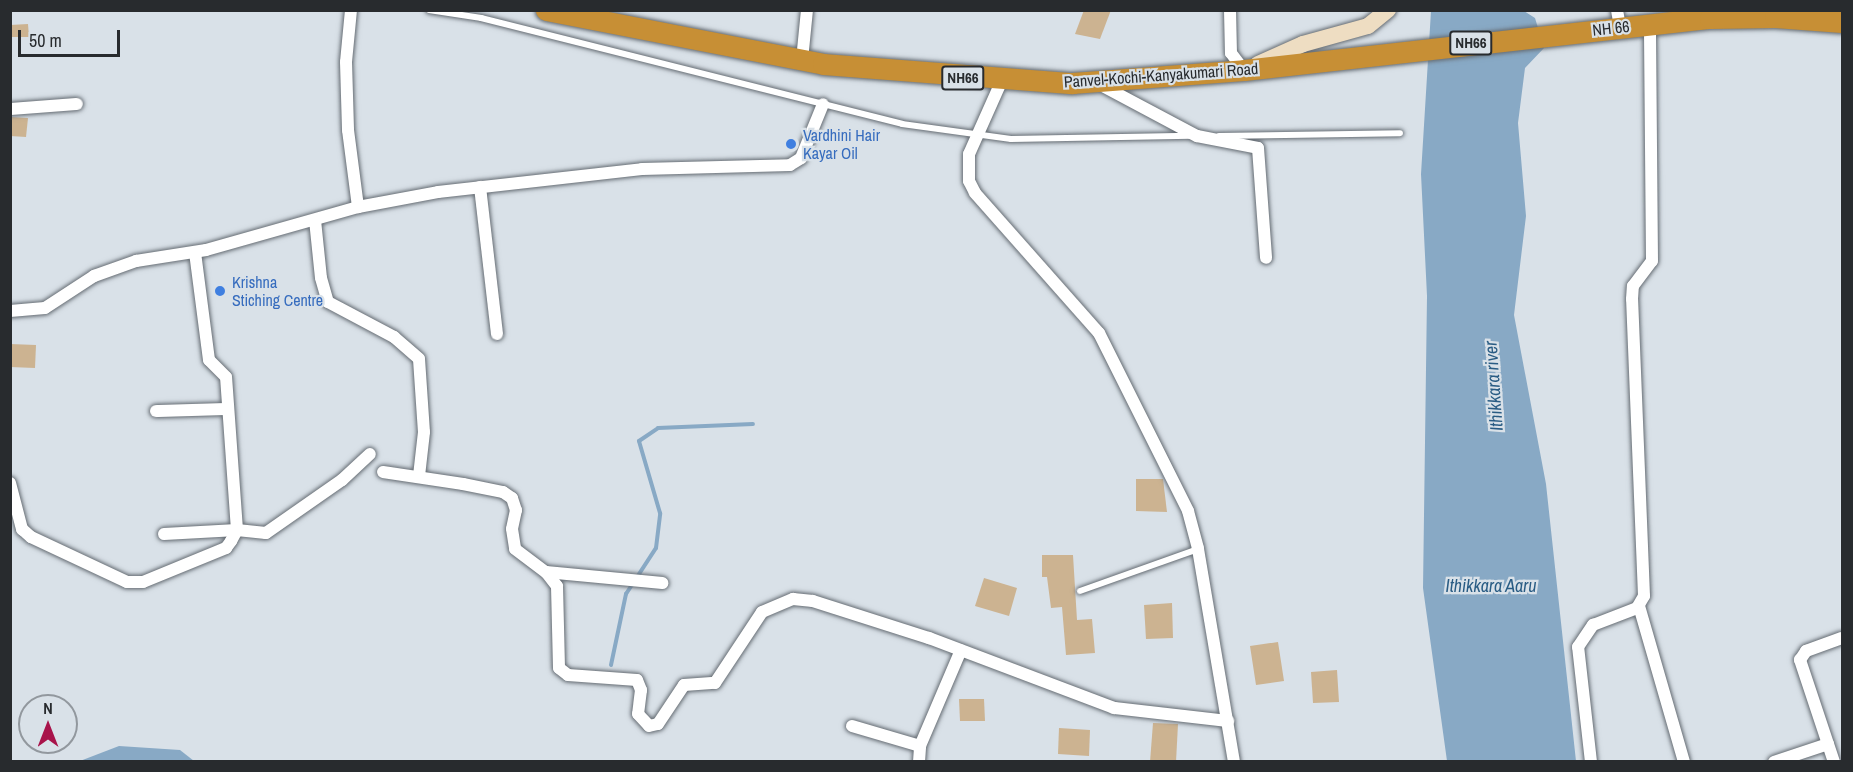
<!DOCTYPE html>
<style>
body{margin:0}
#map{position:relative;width:1853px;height:772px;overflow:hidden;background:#d9e1e8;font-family:"Archivo Narrow",sans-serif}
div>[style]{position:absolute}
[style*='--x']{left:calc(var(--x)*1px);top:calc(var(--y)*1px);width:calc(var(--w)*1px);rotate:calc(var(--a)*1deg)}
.water>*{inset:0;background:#88a9c5}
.stream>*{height:4px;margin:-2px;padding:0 2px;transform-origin:2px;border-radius:2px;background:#88a9c5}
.building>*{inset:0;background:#ccb391}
.roads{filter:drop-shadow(0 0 2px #656c73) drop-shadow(0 0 2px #656c73)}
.lane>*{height:6px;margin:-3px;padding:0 3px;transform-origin:3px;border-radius:3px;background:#fff}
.street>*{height:12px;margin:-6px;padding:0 6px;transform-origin:6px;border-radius:6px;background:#fff}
.secondary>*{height:16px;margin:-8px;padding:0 8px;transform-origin:8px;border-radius:8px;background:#eeddc2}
.highway>*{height:21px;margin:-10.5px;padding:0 10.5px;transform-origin:10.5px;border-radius:10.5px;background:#c78f35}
.dots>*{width:16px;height:16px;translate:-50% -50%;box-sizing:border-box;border:3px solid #d9e1e8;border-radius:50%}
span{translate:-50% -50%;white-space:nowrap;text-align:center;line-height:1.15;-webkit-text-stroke:4.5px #d9e1e8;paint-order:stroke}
.shield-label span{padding:2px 4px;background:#d9e1e8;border:2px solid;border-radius:4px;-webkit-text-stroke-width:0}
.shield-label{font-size:15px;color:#282b2e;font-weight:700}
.street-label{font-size:16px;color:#282b2e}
.shop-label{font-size:16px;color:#366cbe}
.left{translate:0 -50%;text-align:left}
.water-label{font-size:18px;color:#295c84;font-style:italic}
.frame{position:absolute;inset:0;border:12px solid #282b2e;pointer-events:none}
.north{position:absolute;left:18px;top:694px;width:60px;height:60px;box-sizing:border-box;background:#d9e1e8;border:2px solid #92989e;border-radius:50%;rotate:0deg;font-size:16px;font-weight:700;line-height:24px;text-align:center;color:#282b2e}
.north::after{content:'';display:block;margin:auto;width:21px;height:27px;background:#a8134a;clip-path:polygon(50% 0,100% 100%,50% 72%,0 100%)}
.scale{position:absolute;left:18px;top:30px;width:102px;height:27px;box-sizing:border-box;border:3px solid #282b2e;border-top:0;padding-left:8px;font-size:18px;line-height:21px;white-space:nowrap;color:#282b2e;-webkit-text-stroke:4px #d9e1e8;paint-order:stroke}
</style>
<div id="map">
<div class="water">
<i style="clip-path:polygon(1431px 11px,1524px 11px,1535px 18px,1544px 48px,1525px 68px,1518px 123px,1526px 216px,1514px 315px,1546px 484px,1576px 761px,1447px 761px,1423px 588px,1427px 296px,1421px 174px)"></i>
<i style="clip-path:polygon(119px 746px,180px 750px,194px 761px,80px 761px)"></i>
</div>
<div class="stream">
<i style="--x:611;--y:665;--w:73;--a:-78.1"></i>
<i style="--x:626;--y:594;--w:55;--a:-56.9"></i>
<i style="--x:656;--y:548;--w:35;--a:-83"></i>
<i style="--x:660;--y:513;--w:75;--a:-106.3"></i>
<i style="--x:639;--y:441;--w:23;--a:-34"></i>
<i style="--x:658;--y:428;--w:95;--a:-2.4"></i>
</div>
<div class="building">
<i style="clip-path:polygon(1084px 10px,1111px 10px,1100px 39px,1075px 34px)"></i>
<i style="clip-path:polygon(28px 24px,29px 37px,10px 37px,10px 25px)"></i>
<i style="clip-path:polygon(10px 117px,28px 118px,26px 137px,10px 136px)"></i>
<i style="clip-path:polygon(10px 344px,36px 345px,35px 368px,10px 367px)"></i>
<i style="clip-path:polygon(1136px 479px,1163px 479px,1167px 512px,1136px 511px)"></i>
<i style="clip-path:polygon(1042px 555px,1073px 555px,1077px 620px,1092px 619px,1095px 653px,1066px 655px,1062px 607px,1051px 608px,1047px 577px,1042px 577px)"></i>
<i style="clip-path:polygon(984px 578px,1017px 588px,1009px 616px,975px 606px)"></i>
<i style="clip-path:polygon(1172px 603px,1173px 638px,1146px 639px,1144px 605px)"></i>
<i style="clip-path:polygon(1278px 642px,1284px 681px,1256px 685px,1250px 646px)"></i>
<i style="clip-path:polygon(1337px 670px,1339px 702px,1313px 703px,1311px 672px)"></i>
<i style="clip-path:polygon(959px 699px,984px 699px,985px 721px,960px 721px)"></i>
<i style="clip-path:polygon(1153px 723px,1178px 724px,1176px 762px,1150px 762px)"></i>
<i style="clip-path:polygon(1059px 728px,1090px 730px,1089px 756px,1058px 754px)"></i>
</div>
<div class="roads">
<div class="lane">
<i style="--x:429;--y:10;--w:53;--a:8.7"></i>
<i style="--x:481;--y:18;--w:434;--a:14.1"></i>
<i style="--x:902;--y:124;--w:110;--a:7.8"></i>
<i style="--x:1011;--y:139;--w:180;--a:-1"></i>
<i style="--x:1219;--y:136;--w:181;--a:-0.9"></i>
<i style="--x:1080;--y:591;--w:125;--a:-19.6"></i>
</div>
<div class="street">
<i style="--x:351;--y:10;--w:52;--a:95.5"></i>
<i style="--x:346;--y:62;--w:68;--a:88.3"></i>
<i style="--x:348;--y:130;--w:78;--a:82.6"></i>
<i style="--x:1230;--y:10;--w:43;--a:88.7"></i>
<i style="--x:1231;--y:53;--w:21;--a:53"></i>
<i style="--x:1617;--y:10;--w:17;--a:80"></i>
<i style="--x:802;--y:60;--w:50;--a:-84.3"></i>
<i style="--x:1002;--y:80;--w:81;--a:114"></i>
<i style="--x:969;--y:154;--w:27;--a:90"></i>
<i style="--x:969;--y:181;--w:13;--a:63"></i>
<i style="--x:975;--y:193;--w:187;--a:48.5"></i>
<i style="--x:1099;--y:333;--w:199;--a:63.4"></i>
<i style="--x:1188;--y:511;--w:39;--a:75"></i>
<i style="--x:1198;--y:549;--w:216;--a:80.4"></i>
<i style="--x:1099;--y:84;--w:111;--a:28"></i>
<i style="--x:1197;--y:136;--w:62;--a:11.1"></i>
<i style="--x:1258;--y:148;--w:110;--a:85.8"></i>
<i style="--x:10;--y:109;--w:67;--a:-4.3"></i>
<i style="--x:480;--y:187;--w:148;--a:83.4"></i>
<i style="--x:315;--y:220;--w:58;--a:84.1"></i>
<i style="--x:321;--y:278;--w:25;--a:74"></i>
<i style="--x:328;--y:302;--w:75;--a:27.9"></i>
<i style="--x:394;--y:337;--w:33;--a:41"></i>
<i style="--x:419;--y:359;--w:73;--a:86.1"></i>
<i style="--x:424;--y:432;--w:44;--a:96.5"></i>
<i style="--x:10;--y:311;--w:35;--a:-5"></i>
<i style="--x:45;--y:308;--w:59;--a:-33.1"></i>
<i style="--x:94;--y:276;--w:45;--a:-19.7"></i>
<i style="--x:136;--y:261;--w:71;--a:-8.9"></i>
<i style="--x:206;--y:250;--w:158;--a:-15.8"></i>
<i style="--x:358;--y:207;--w:81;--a:-10.6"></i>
<i style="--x:438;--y:192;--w:205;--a:-6.4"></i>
<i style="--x:642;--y:169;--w:148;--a:-1.5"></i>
<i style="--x:790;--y:165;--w:13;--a:-32"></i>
<i style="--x:801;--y:158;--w:58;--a:-67.8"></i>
<i style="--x:156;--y:411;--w:72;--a:-1.6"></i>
<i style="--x:383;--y:472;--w:81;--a:8.5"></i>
<i style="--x:463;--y:484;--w:41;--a:11.3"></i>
<i style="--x:503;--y:492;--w:11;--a:34"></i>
<i style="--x:512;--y:498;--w:13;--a:72"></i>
<i style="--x:516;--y:510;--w:19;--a:102"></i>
<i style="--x:512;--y:529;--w:20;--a:81"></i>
<i style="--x:515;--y:549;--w:39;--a:37"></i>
<i style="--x:546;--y:572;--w:18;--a:52"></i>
<i style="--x:557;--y:586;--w:82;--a:88.6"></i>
<i style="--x:559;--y:668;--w:11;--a:38"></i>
<i style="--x:568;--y:675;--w:69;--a:4.1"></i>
<i style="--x:637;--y:680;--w:11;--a:68"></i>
<i style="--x:641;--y:690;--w:24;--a:97"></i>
<i style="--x:638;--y:714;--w:16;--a:47"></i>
<i style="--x:649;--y:726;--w:9;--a:-13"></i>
<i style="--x:658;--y:724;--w:47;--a:-56.3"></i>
<i style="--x:684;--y:685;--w:31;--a:-4"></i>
<i style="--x:715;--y:683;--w:85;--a:-56.5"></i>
<i style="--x:762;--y:612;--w:34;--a:-23"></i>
<i style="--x:793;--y:599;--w:20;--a:6"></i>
<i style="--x:813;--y:601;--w:122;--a:17.7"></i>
<i style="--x:929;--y:638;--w:198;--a:20.7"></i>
<i style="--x:1114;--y:708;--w:115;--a:6.5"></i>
<i style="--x:10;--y:483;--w:48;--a:75.4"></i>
<i style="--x:22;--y:529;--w:12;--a:42"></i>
<i style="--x:31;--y:537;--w:106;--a:25.1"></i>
<i style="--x:127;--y:582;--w:16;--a:0"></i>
<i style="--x:143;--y:582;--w:90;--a:-22.3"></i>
<i style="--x:226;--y:548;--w:9;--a:-54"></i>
<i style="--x:231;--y:541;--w:13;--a:-61"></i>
<i style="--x:237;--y:530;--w:153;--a:-94.1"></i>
<i style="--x:226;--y:377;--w:24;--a:-135"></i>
<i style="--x:209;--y:360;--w:109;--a:-97.4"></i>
<i style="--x:164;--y:534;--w:73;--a:-3.1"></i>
<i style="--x:237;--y:530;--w:29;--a:6"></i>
<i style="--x:266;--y:533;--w:93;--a:-34.9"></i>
<i style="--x:342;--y:480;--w:38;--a:-43"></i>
<i style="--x:546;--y:572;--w:117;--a:5.4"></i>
<i style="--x:1639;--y:606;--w:162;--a:73.9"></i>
<i style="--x:852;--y:726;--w:71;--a:16.4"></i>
<i style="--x:919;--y:762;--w:16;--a:-86"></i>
<i style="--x:920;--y:746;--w:104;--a:-66.9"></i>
<i style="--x:1591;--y:762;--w:116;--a:-96.4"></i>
<i style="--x:1578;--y:647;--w:27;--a:-56"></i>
<i style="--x:1593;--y:625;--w:47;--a:-21.1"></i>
<i style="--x:1637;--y:608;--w:14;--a:-60"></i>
<i style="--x:1644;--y:596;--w:297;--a:-92.3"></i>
<i style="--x:1632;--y:299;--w:13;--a:-86"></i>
<i style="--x:1633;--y:286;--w:31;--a:-53"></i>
<i style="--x:1652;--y:261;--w:237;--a:-90.5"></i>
<i style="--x:1774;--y:762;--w:57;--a:-18.4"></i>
<i style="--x:1834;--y:762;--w:108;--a:-108.4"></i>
<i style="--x:1800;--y:660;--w:11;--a:-56"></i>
<i style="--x:1806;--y:651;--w:38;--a:-20"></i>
</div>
<div class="secondary">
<i style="--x:1258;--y:64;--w:49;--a:-24"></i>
<i style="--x:1303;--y:44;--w:67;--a:-15.5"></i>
<i style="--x:1368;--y:26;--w:26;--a:-39"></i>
</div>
<div class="highway">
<i style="--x:546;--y:10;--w:282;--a:11"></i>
<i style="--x:823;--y:64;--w:250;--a:4.4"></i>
<i style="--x:1072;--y:83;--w:172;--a:-4.3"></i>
<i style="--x:1244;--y:70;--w:469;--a:-6.4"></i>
<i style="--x:1710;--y:18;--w:65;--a:-0.9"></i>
<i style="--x:1775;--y:17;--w:67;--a:4.3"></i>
</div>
</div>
<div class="dots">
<i style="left:791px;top:144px;background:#3f7fe0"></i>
<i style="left:220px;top:291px;background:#3f7fe0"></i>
</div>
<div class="shield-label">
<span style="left:1471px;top:43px">NH66</span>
<span style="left:963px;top:78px">NH66</span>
</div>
<div class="street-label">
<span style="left:1611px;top:28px;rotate:-6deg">NH 66</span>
<span style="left:1161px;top:75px;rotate:-4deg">Panvel-Kochi-Kanyakumari Road</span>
</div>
<div class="shop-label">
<span class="left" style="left:803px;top:144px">Vardhini Hair<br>Kayar Oil</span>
<span class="left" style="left:232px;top:291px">Krishna<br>Stiching Centre</span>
</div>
<div class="water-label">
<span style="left:1494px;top:386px;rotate:-94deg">Ithikkara river</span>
<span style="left:1491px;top:586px">Ithikkara Aaru</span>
</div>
<div class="frame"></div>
<div class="north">N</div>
<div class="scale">50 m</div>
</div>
